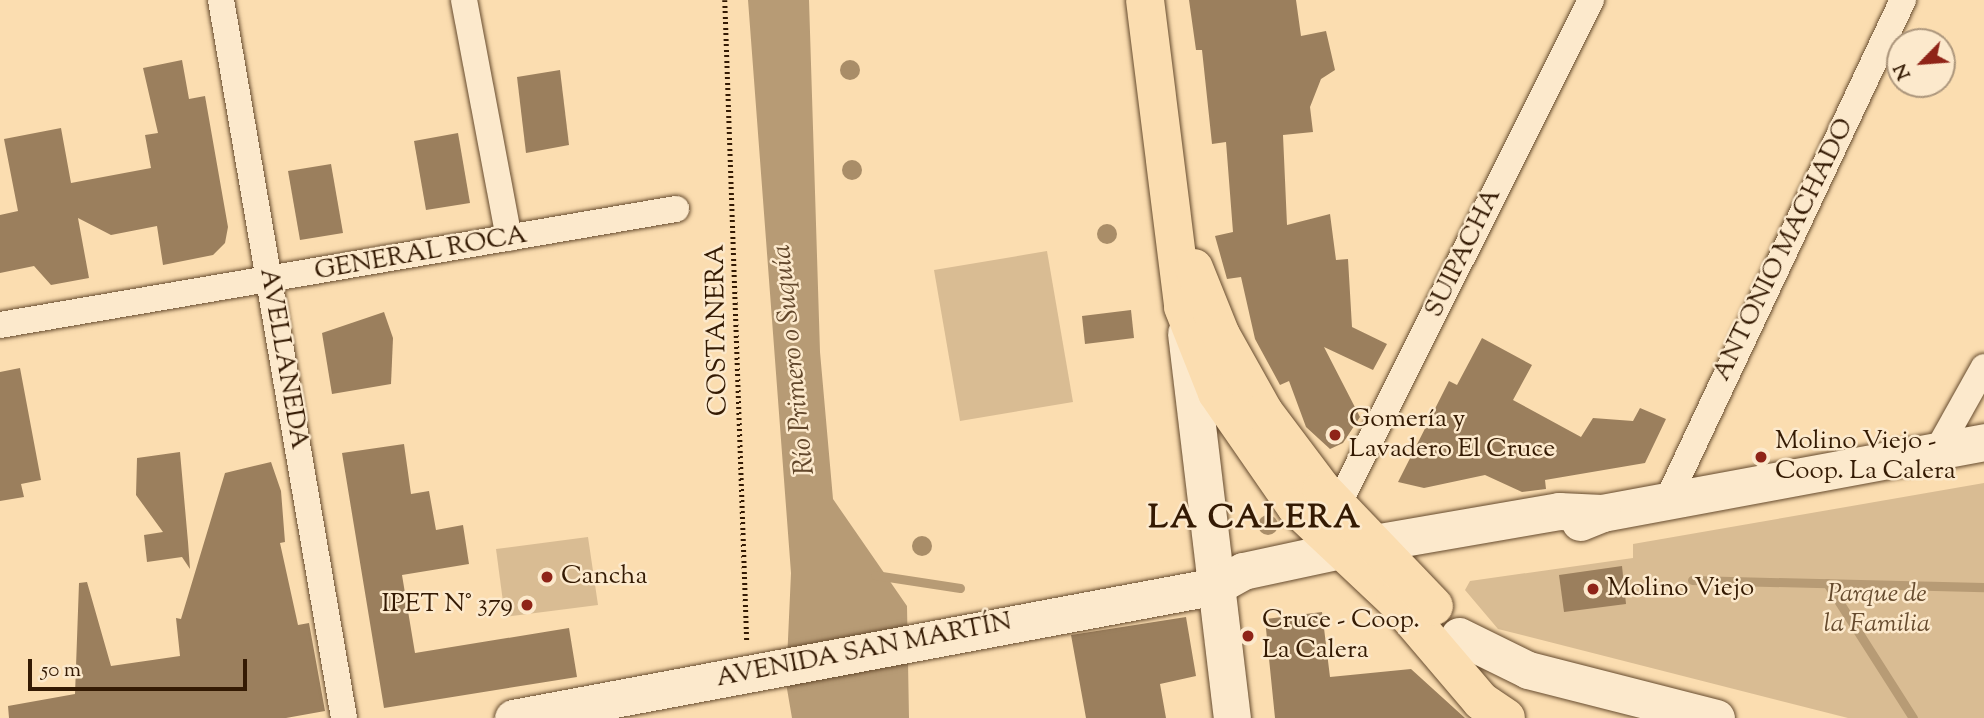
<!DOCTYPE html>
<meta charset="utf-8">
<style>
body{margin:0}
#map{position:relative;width:1984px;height:718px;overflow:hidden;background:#fbddb0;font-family:"Sorts Mill Goudy",serif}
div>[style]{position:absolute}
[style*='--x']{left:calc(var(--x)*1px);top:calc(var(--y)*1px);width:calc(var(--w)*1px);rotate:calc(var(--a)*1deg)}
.green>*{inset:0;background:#d9bc93}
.water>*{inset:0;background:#b79b75}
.stream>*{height:9px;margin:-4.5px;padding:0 4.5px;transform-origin:4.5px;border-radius:4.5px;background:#b79b75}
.building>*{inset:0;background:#9b7f5d}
.path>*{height:4.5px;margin-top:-2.25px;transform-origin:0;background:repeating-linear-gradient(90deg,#341a03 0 2px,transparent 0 5.5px)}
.roads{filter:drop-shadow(0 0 2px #664b2e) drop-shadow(0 0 2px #664b2e)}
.street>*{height:26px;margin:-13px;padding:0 13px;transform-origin:13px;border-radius:13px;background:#fce9cc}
.secondary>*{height:37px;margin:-18.5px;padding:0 18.5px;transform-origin:18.5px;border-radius:18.5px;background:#fce9cc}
.primary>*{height:38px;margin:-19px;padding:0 19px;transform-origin:19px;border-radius:19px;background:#fbddb0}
.trees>*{width:20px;height:20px;margin:-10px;border-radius:50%;background:#a98d68}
.dots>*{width:19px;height:19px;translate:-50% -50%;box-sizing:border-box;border:4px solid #fce9cc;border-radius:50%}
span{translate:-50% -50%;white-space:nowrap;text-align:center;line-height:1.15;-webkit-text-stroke:5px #fce9cc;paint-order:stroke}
.street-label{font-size:26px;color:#341a03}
.poi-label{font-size:26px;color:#341a03}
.left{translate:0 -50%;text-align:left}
.right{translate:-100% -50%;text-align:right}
.park-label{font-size:26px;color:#664b2e;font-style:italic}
.water-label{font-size:28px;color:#62472b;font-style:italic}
.district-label{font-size:33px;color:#341a03;font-weight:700;letter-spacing:2px}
.north{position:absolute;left:1886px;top:28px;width:70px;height:70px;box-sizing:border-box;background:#fce9cc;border:2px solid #ac967c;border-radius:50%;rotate:245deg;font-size:19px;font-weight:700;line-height:28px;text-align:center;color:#341a03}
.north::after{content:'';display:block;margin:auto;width:24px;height:32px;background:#8f2418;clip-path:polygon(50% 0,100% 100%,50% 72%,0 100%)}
.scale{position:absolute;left:28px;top:659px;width:219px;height:32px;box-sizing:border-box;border:4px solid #341a03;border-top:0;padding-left:9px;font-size:21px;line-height:24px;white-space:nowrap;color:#341a03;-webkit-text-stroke:5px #fce9cc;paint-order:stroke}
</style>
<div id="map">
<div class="green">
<i style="clip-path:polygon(1047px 251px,1073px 402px,960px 421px,934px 270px)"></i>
<i style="clip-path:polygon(1984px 483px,1984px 718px,1848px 718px,1498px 629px,1465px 590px,1470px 581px,1633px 558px,1633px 544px)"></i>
<i style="clip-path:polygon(588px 537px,598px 605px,505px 617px,496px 549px)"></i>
</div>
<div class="water">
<i style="clip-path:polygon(748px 0,809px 0,820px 352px,833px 499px,907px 606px,909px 718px,792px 718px,786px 683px,791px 573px)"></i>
</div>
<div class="stream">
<i style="--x:875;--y:575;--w:86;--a:8.7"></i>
<i style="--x:1692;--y:580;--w:292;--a:1.4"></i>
<i style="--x:1827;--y:583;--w:160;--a:57.5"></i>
</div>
<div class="building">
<i style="clip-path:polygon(1189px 0,1296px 0,1301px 36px,1326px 31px,1335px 70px,1321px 79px,1310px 107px,1313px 132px,1283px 135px,1287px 225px,1330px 214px,1336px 260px,1348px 259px,1352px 327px,1387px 344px,1373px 370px,1324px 347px,1360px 417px,1343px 443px,1330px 449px,1306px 427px,1289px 381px,1280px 385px,1255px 339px,1241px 277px,1227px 279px,1215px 236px,1233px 232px,1226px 142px,1212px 144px,1202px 50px,1196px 50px)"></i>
<i style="clip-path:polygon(182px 60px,189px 99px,205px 96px,228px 227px,225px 243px,213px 255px,163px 265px,157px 226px,111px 235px,78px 218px,89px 278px,51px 285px,34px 266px,0 273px,0 215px,18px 211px,4px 139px,61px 128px,71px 183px,151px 168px,145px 135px,158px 133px,143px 68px)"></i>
<i style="clip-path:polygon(560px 70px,569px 145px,526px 153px,517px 77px)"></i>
<i style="clip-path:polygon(458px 133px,470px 203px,426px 210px,414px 141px)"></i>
<i style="clip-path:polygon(331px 164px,343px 233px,300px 240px,288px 171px)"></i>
<i style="clip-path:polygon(1131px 310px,1134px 338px,1085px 344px,1082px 316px)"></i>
<i style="clip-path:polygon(384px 312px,393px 338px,391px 384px,332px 394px,322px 333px)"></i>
<i style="clip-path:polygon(1482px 338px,1532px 365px,1513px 400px,1581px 437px,1593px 418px,1633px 421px,1640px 408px,1666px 419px,1645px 463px,1545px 480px,1546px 489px,1522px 492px,1485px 475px,1424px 488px,1398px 482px,1449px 381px,1457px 385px)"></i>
<i style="clip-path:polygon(20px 368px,41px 480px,21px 484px,24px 497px,0 501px,0 372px)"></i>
<i style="clip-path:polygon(404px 444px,411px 494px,429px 491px,436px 530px,463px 525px,469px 564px,402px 575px,415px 653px,569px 628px,577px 677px,384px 708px,342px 453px)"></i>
<i style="clip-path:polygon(180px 452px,188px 542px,190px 569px,182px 557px,147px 562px,144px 535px,163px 532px,136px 495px,137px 458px)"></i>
<i style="clip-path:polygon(271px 462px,281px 491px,285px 542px,280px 543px,298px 625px,309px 623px,325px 711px,286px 718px,9px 718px,8px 706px,75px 694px,79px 583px,87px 582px,111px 666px,180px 656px,176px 618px,181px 619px,225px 473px)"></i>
<i style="clip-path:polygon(1622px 566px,1626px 604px,1564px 612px,1559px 575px)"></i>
<i style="clip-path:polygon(1322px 612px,1330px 677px,1411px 669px,1465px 718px,1275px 718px,1265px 619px)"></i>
<i style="clip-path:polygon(1186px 617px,1196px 676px,1160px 684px,1166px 718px,1086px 718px,1071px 635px)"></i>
</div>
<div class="path">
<i style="--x:725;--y:0;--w:643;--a:88.04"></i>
</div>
<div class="roads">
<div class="street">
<i style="--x:221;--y:0;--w:728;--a:80.28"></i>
<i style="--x:464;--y:0;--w:242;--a:79.3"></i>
<i style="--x:0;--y:325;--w:686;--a:-9.74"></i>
<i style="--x:1937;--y:451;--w:96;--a:-60.8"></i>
<i style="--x:1667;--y:501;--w:554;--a:-64.78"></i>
<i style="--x:1338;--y:505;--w:565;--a:-63.39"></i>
</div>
<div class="secondary">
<i style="--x:1186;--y:333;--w:388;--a:83.2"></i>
<i style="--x:1580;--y:522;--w:24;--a:-22"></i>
<i style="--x:1602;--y:513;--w:389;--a:-10.5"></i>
<i style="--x:1459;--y:636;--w:77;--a:26.2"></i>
<i style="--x:1528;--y:670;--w:194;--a:14.3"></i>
<i style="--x:513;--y:718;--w:715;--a:-10.63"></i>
<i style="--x:1216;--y:586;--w:31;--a:-29"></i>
<i style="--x:1243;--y:571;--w:134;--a:-12.1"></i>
<i style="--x:1374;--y:543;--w:188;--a:-9.8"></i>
<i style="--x:1559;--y:511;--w:43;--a:2.7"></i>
</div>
<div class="primary">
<i style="--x:1145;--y:0;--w:309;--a:82.9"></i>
<i style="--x:1183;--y:307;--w:92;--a:68.4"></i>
<i style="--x:1217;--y:393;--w:139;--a:55.3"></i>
<i style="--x:1296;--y:507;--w:136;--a:43.2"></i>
<i style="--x:1395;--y:600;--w:133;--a:49.6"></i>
<i style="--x:1481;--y:701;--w:30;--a:34"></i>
<i style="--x:1194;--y:268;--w:72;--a:68.1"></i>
<i style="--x:1221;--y:335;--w:88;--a:60.8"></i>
<i style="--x:1264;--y:412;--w:96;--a:53"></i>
<i style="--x:1322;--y:489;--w:162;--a:46.3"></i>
</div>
</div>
<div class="trees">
<i style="left:850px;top:70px"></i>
<i style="left:852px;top:170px"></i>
<i style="left:1107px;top:234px"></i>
<i style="left:1268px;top:525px"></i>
<i style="left:922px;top:546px"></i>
</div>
<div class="dots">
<i style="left:1335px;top:435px;background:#8f2418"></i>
<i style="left:1761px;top:457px;background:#8f2418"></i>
<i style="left:547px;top:577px;background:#8f2418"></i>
<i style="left:1593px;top:589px;background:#8f2418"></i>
<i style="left:527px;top:605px;background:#8f2418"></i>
<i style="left:1248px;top:636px;background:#8f2418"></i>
</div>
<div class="street-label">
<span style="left:1784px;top:250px;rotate:-64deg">ANTONIO MACHADO</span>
<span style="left:1464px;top:253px;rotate:-64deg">SUIPACHA</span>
<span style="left:421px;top:254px;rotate:-10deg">GENERAL ROCA</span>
<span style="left:718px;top:330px;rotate:-91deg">COSTANERA</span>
<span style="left:283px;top:359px;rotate:80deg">AVELLANEDA</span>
<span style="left:864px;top:651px;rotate:-11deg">AVENIDA SAN MARTÍN</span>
</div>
<div class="poi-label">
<span class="left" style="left:1349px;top:435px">Gomería y<br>Lavadero El Cruce</span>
<span class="left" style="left:1775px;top:457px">Molino Viejo -<br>Coop. La Calera</span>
<span class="left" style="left:561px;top:577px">Cancha</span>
<span class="left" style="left:1607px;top:589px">Molino Viejo</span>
<span class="right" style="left:513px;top:605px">IPET N° 379</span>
<span class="left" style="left:1262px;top:636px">Cruce - Coop.<br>La Calera</span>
</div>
<div class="park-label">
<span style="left:1877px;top:610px">Parque de<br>la Familia</span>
</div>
<div class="water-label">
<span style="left:794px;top:360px;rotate:-96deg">Río Primero o Suquía</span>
</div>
<div class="district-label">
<span style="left:1255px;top:520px">LA CALERA</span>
</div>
<div class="north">N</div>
<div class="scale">50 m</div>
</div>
